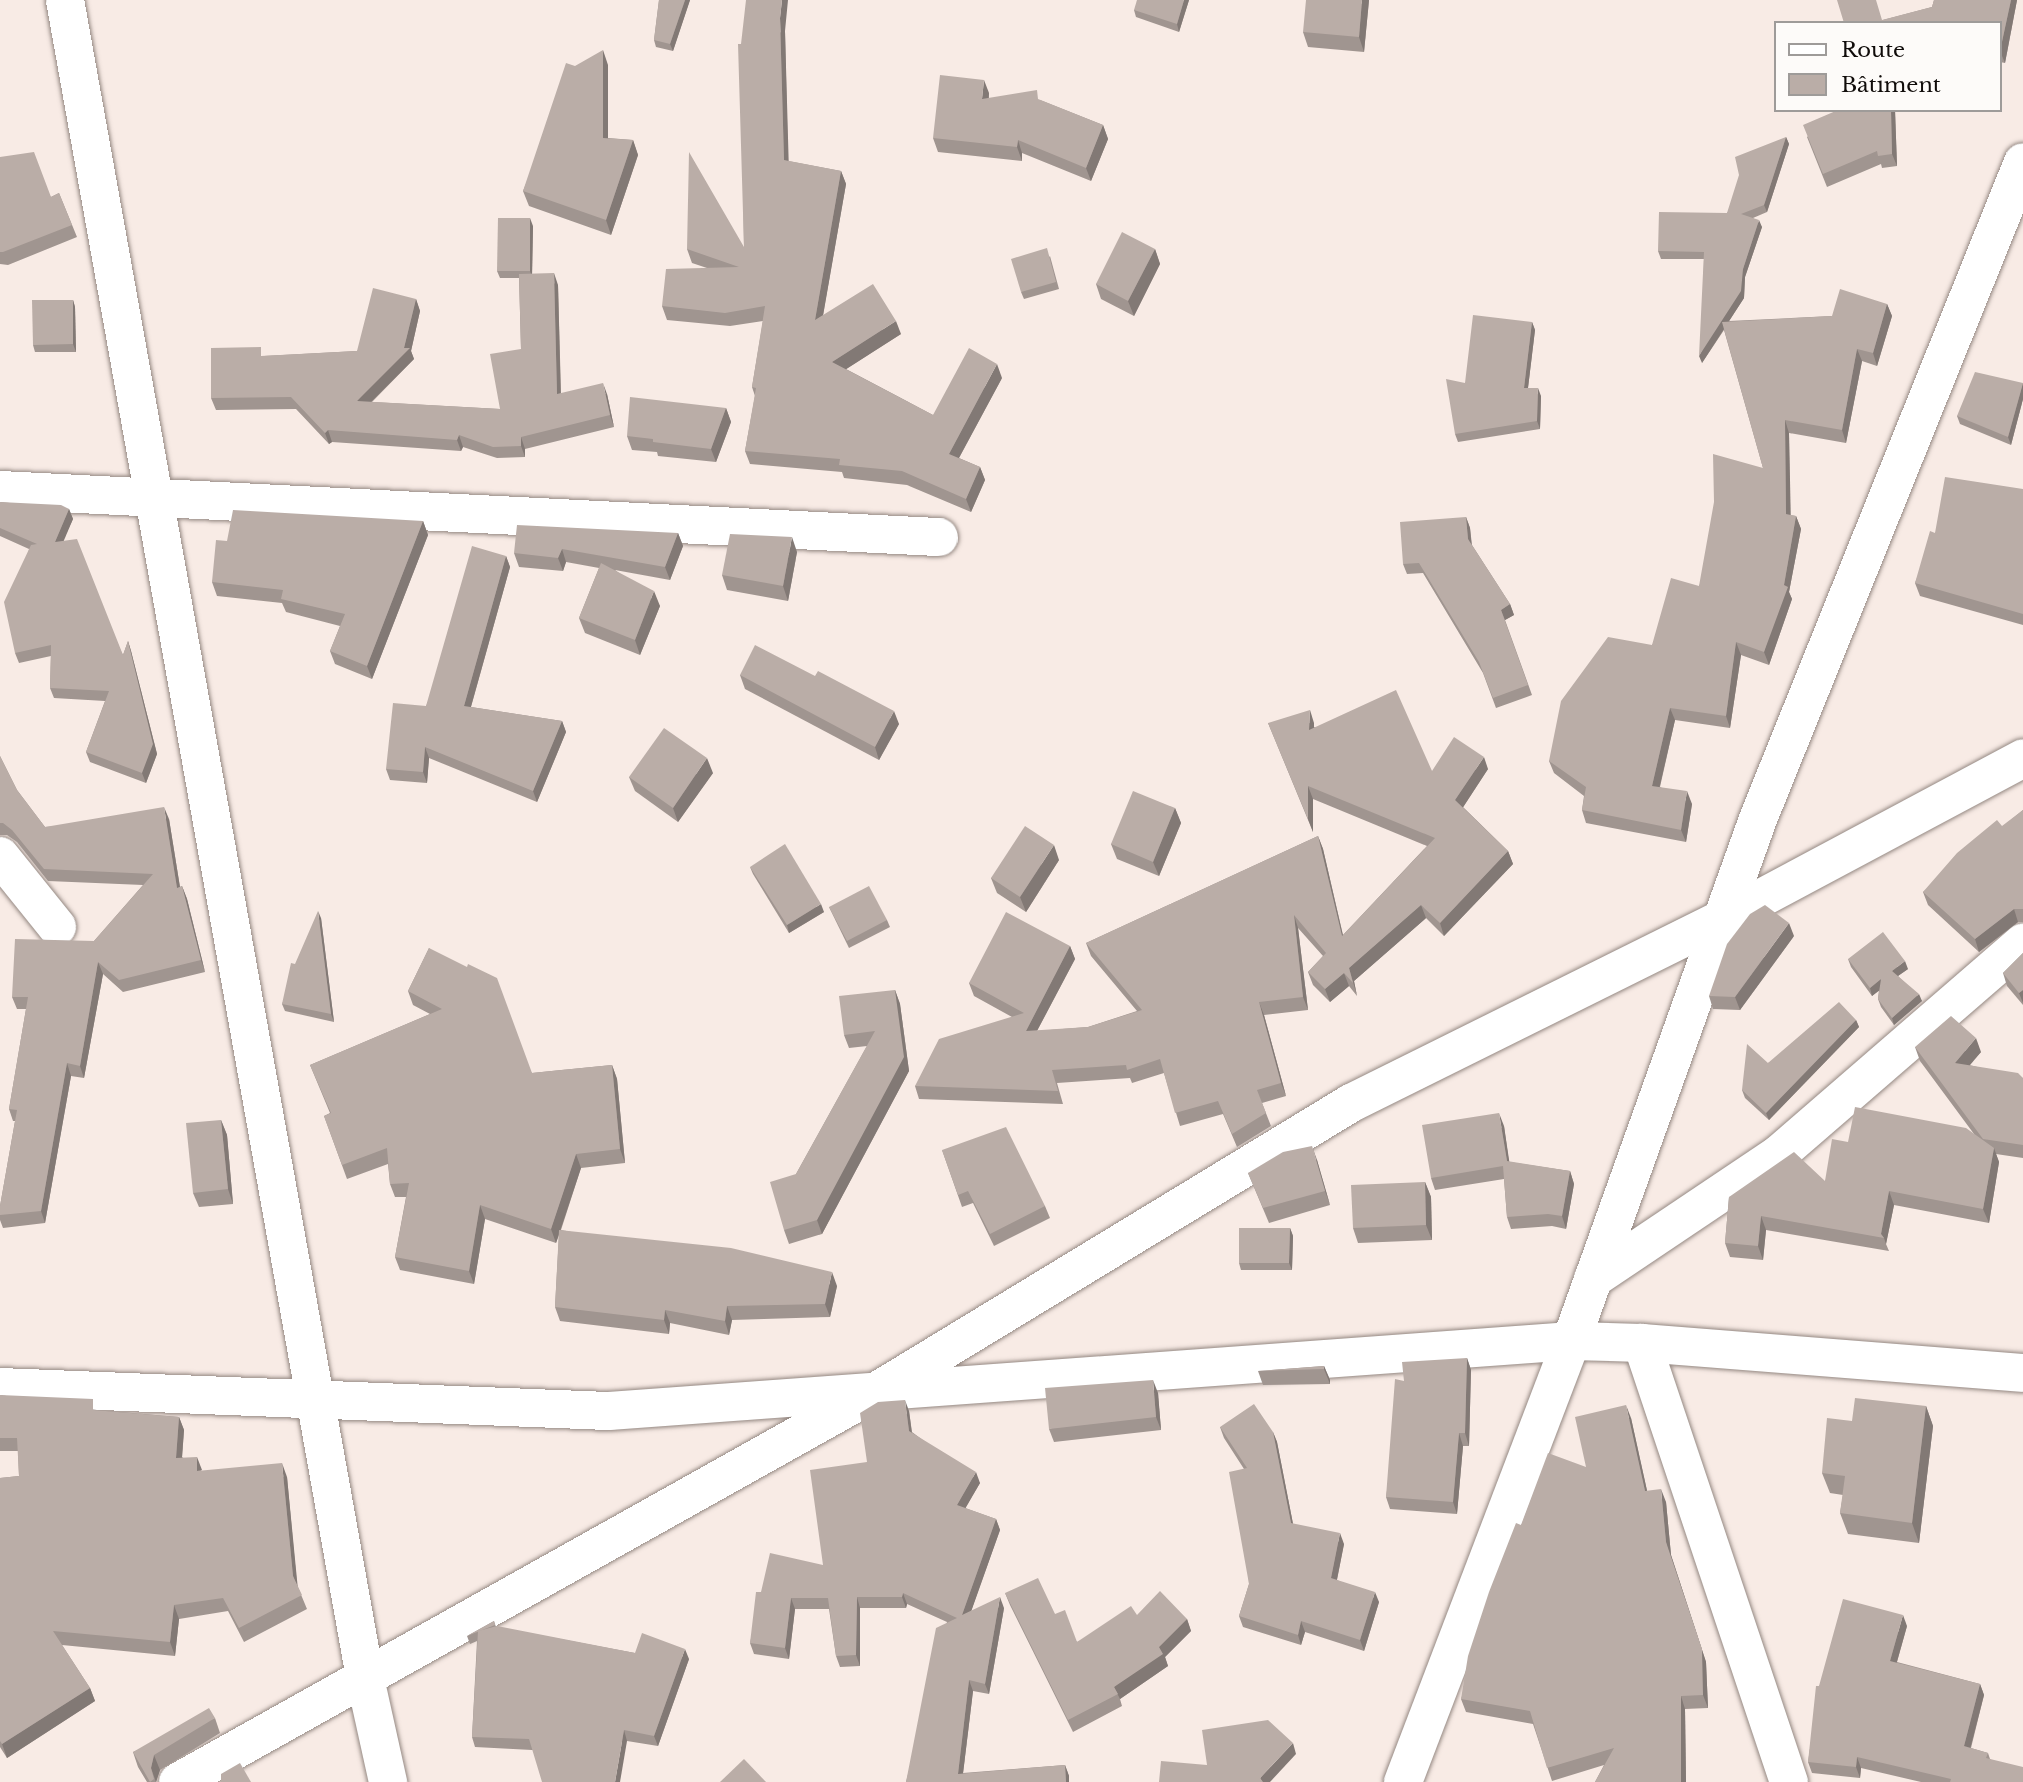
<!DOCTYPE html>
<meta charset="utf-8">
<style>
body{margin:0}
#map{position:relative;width:2023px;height:1782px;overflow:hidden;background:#f8ebe5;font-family:"Libre Baskerville",serif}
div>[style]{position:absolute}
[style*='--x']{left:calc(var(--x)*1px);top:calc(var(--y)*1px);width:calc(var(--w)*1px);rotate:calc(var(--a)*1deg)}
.roads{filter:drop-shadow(0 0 2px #948882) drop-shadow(0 0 2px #948882)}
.minor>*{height:38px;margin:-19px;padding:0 19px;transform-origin:19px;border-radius:19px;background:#fff}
.wall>*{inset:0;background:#a09590}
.shaded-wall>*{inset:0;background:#827975}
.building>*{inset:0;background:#baada7}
span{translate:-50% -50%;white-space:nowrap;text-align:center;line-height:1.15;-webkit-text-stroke:6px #fdfbf9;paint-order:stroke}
.legend{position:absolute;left:1774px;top:21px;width:228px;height:91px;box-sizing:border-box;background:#fdfbf9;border:2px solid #9e9b99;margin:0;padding:9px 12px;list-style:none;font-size:21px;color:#100c0a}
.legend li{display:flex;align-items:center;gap:14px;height:35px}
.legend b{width:35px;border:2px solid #9e9b99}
</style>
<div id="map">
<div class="roads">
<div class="minor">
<i style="--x:65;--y:0;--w:1705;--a:79.86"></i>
<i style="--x:365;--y:1678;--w:107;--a:77.5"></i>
<i style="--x:0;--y:490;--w:940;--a:2.87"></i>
<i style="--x:0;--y:856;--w:91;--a:51.2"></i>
<i style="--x:1593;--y:1279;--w:224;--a:-33.9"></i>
<i style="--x:1779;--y:1154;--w:323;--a:-40.9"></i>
<i style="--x:1642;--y:1343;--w:463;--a:71.5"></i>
<i style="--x:0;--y:1387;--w:609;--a:2.26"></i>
<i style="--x:609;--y:1411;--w:965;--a:-4.16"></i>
<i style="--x:1571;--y:1341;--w:71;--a:1.6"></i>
<i style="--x:1642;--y:1343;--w:382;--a:4.5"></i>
<i style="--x:178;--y:1782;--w:801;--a:-29.22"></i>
<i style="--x:877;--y:1391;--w:555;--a:-31.28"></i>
<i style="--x:1351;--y:1103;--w:414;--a:-26.4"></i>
<i style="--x:1722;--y:919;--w:341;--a:-28.1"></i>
<i style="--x:1403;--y:1782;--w:472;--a:-69.1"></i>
<i style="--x:1571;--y:1341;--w:554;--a:-70.29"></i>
<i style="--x:1758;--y:819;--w:708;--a:-68.03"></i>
</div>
</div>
<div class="wall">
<i style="clip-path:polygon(659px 0,690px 0,673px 51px,656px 47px,654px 40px)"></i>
<i style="clip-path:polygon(1189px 0,1179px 32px,1136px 17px,1134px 10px)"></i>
<i style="clip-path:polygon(1369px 0,1364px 52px,1308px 47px,1303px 32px)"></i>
<i style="clip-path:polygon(1934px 0,2017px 0,2005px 63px,2000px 62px,2000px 23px,1883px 20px,1932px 7px)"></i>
<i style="clip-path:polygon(785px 31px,788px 161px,841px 171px,846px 184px,823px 315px,901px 334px,846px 369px,933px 415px,1002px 378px,959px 458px,980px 467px,985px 480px,971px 512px,907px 485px,844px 478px,842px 472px,750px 464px,745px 451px,755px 396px,752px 387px,763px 321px,730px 326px,667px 320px,662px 306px,707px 268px,692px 263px,687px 249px,744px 247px,741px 44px)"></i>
<i style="clip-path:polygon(608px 65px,608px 138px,633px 140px,638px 155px,611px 235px,529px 206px,523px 191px,575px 66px)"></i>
<i style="clip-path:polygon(989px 93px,989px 98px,1040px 100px,1103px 125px,1108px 139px,1091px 181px,1022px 153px,1022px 161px,938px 152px,933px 138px)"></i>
<i style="clip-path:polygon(1838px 110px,1895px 110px,1897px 166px,1882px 168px,1881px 164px,1827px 187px,1807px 137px)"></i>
<i style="clip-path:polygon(1786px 137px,1789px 144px,1767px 212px,1753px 218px,1762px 227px,1745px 277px,1744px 298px,1729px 321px,1832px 316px,1887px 304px,1892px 316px,1877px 366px,1862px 361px,1846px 443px,1789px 433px,1790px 515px,1796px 516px,1801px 529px,1789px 592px,1792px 599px,1769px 665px,1741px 655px,1730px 728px,1675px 720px,1660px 787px,1692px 804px,1686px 842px,1586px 823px,1582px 810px,1584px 796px,1554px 773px,1549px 761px,1652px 645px,1699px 586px,1763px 468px,1724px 330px,1702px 363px,1704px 259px,1661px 259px,1658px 251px,1727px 213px)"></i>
<i style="clip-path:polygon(0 157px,51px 197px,59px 193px,77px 237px,8px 265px,0 264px)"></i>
<i style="clip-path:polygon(533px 226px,532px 274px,558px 285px,561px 393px,607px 394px,614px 427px,525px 449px,525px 457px,497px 458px,463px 447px,461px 451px,332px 442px,329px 444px,296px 409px,216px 410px,211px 398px,264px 356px,357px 351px,416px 299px,420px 311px,411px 351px,414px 359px,372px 402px,500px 409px,521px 349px,519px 278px,500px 278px,497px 271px)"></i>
<i style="clip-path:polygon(1155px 249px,1160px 264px,1134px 316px,1101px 299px,1096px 284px)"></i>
<i style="clip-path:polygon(1050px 256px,1059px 289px,1024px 299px,1021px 292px)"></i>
<i style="clip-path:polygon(73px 300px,75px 307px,76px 352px,35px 352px,33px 345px)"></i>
<i style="clip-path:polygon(1532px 322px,1535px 330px,1528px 388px,1541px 396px,1540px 429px,1458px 442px,1455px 434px,1465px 383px)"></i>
<i style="clip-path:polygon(2023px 383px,2023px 399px,2011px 445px,1960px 424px,1957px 416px)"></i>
<i style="clip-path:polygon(726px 408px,731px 422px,716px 462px,658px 456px,657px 452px,632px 450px,627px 436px)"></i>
<i style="clip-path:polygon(2023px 489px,2023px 625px,1920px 596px,1915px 583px,1935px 533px)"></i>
<i style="clip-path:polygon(0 502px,69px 509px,73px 519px,63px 540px,123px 655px,128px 641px,131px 651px,157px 754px,146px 783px,90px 762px,86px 752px,105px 701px,54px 698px,50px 688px,51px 656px,19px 663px,15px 653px,29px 549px,0 536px)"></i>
<i style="clip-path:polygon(1466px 517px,1470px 528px,1472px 545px,1510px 604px,1514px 615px,1505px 620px,1532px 695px,1496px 708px,1483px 673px,1423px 573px,1407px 574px,1403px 564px)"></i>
<i style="clip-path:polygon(423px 521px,428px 535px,372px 679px,335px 664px,330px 651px,340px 626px,286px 612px,282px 603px,217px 596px,212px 582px,227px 541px)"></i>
<i style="clip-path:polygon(678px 533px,683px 546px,670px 580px,615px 570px,660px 606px,640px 655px,585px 633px,579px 618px,599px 568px,566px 562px,563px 571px,519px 567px,514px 553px)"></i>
<i style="clip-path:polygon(797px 552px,788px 601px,727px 590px,722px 575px)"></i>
<i style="clip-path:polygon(506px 556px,510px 567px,471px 707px,562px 721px,566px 732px,537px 802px,429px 758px,427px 783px,390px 780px,386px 769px,426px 706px)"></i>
<i style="clip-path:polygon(740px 675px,815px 676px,899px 724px,879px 760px,745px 689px)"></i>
<i style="clip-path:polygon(1268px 723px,1314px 723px,1314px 727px,1432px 771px,1488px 769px,1463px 807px,1508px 851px,1513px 864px,1444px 936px,1426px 918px,1354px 981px,1357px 996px,1349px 986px,1330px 1002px,1313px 985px,1308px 972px,1323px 956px,1298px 928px,1308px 1010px,1264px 1015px,1286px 1096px,1262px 1103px,1271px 1126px,1237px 1147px,1223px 1114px,1180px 1126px,1164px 1073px,1132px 1083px,1130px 1078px,1057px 1083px,1063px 1104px,919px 1099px,915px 1086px,1012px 1017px,974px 996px,969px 983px,1070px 946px,1075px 959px,1037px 1031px,1088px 1027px,1137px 1011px,1091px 956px,1086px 943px,1318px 836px,1323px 849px,1343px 935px,1427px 846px,1313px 799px,1313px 832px)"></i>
<i style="clip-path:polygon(0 756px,17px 790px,45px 827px,169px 819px,180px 887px,182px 886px,187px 899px,205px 972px,123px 992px,103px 974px,84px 1078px,71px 1076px,45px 1223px,3px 1228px,0 1220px,0 1206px,15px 1121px,13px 1121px,9px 1109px,26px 1009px,17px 1009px,12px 997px,94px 941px,143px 885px,48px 881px,17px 842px,7px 835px,0 835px)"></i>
<i style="clip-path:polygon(713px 773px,678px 822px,635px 791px,629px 777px)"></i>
<i style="clip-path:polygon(1175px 808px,1181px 823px,1159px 876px,1117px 859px,1111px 844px)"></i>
<i style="clip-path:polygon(2023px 810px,2023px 922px,2018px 922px,1979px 952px,1928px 905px,1923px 892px)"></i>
<i style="clip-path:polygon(1059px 860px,1026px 912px,997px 893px,991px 878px)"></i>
<i style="clip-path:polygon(750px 867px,824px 912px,789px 933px,753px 874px)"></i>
<i style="clip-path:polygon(829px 907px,887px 920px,890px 927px,849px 948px)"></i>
<i style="clip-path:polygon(321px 918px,334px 1022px,285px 1011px,282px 1004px)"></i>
<i style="clip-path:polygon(1794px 936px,1740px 1010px,1713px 1009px,1709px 996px)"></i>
<i style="clip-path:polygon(429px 948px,532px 1073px,612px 1065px,617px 1079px,625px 1163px,581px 1168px,561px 1230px,837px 1286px,830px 1317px,732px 1320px,729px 1335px,670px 1323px,669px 1334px,560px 1321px,555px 1307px,559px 1235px,556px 1243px,485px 1219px,474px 1284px,400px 1270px,395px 1257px,406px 1197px,395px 1197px,390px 1184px,388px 1164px,347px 1179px,324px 1116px,330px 1113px,310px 1065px,430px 1014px,413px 1005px,408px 991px)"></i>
<i style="clip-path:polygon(2023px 953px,2023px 1005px,2007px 986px,2003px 973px)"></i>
<i style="clip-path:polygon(1848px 959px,1908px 969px,1898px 976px,1922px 1001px,1894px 1025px,1881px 1007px,1878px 999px,1879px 990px,1872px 996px,1851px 967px)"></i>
<i style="clip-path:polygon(895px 990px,900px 1004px,909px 1071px,822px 1234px,789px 1244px,784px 1230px,796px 1174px,867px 1046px,849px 1048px,844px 1035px)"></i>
<i style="clip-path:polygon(1856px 1020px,1859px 1027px,1769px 1120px,1745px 1098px,1742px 1090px,1768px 1063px)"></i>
<i style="clip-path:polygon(1915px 1047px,1981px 1052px,1969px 1065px,2023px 1078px,2023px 1158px,1996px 1154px,1999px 1162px,1989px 1223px,1894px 1205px,1886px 1244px,1889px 1251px,1766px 1230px,1763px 1260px,1730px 1257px,1725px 1243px,1729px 1197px,1825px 1181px,1848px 1142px,1974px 1134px,1920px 1061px)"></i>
<i style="clip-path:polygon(221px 1120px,227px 1135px,233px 1204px,199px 1207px,193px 1193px)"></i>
<i style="clip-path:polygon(1504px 1126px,1509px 1162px,1570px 1171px,1574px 1184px,1566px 1229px,1552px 1226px,1511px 1229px,1507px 1217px,1504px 1179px,1435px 1190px,1431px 1178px)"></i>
<i style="clip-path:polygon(942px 1150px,1045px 1206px,1050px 1218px,994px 1246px,973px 1203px,962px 1207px)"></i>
<i style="clip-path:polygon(1317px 1160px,1330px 1205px,1269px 1223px,1248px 1173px)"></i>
<i style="clip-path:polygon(1425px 1182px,1431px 1197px,1432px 1240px,1358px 1243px,1353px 1228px)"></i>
<i style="clip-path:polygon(1290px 1228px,1293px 1236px,1292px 1270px,1241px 1270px,1239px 1263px)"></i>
<i style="clip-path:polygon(1467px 1358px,1471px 1370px,1469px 1446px,1463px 1446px,1457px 1514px,1390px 1509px,1386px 1497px,1404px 1381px)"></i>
<i style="clip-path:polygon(1324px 1366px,1330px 1380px,1330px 1384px,1263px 1385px,1258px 1371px)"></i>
<i style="clip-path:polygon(1158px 1393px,1161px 1430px,1054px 1442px,1049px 1429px)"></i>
<i style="clip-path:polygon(0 1395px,97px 1410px,179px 1417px,184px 1430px,182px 1457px,202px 1471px,287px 1477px,297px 1585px,307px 1609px,244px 1642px,228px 1611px,179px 1619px,175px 1656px,62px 1645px,90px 1688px,95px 1701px,7px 1758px,0 1747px,0 1478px,19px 1476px,18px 1451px,0 1451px)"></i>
<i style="clip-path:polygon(1926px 1406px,1933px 1426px,1919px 1543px,1848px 1534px,1840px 1513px,1843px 1495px,1830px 1493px,1822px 1473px,1852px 1421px)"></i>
<i style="clip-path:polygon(909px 1411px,912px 1432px,980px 1483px,965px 1508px,996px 1519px,1000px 1530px,971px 1611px,1004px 1608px,989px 1694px,973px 1691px,963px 1773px,1065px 1765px,1069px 1776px,1069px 1782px,906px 1782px,947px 1622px,907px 1604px,906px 1608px,860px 1608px,860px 1666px,840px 1667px,836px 1656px,829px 1609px,795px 1609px,789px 1659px,754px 1654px,750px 1643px,761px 1592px,823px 1565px,867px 1462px)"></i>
<i style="clip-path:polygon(1631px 1418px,1647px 1491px,1666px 1502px,1671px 1555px,1706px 1662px,1708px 1708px,1685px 1709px,1686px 1782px,1595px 1782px,1604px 1765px,1552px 1781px,1533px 1724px,1466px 1712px,1461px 1699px,1521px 1525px,1586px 1467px)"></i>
<i style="clip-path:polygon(1220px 1427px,1273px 1432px,1277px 1442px,1293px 1524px,1344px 1544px,1337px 1580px,1379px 1602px,1364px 1651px,1305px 1632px,1301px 1645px,1243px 1627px,1239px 1616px,1249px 1584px,1244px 1469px,1224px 1438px)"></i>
<i style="clip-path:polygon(1005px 1593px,1055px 1614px,1077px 1642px,1137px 1615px,1187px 1619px,1191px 1631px,1165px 1657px,1168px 1666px,1120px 1699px,1122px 1706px,1073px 1732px,1010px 1605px)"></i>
<i style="clip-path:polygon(494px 1621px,496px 1627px,635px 1653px,689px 1659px,658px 1746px,627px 1741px,532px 1750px,475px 1747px,472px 1737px,477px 1641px,470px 1644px,467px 1636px)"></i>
<i style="clip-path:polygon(1907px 1626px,1897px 1662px,1980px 1684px,1984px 1695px,1971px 1748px,1988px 1753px,1990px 1759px,2023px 1782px,1921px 1782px,1861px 1768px,1860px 1778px,1812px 1773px,1808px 1762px,1819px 1686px)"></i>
<i style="clip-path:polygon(215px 1718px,220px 1733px,160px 1770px,156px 1782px,147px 1782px,138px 1767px,133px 1752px)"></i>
</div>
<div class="shaded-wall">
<i style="clip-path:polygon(685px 0,690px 0,673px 51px,670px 44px)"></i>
<i style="clip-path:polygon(782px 0,788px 0,785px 31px,789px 173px,784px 160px,780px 18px)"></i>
<i style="clip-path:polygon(1184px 0,1189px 0,1179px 32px,1177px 24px)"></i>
<i style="clip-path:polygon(1362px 0,1369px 0,1364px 52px,1359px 37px)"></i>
<i style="clip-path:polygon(2011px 0,2017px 0,2005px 63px,2000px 51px)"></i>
<i style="clip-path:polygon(603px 50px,608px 65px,608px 152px,603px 138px)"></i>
<i style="clip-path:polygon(984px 80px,989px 93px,987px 112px,982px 99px)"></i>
<i style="clip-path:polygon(1891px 110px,1895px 110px,1897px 166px,1892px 154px)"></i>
<i style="clip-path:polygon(1103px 125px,1108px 139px,1091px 181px,1086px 168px)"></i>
<i style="clip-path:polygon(1786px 137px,1789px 144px,1767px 212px,1764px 205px)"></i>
<i style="clip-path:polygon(633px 140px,638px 155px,611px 235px,606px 220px)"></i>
<i style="clip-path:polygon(1018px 140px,1022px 153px,1022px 161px,1017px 147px)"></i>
<i style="clip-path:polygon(841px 171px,846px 184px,820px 333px,815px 320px)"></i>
<i style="clip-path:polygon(530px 218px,533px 226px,532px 278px,530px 271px)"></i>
<i style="clip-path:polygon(1759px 220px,1762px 227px,1745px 277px,1744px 298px,1702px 363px,1699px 356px,1743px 269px)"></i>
<i style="clip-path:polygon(1155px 249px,1160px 264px,1134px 316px,1128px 301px)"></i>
<i style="clip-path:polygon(554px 273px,558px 285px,561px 406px,557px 394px)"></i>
<i style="clip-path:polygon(416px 299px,420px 311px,411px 351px,414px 359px,361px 412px,357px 401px,404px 348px)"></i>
<i style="clip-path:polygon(73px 300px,75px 307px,76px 352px,73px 344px)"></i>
<i style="clip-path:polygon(1887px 304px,1892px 316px,1877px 366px,1873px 353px)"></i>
<i style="clip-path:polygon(896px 321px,901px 334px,837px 375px,832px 362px)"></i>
<i style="clip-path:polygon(1532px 322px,1535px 330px,1527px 396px,1524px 388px)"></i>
<i style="clip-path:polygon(1857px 349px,1862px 361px,1846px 443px,1842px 430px)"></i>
<i style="clip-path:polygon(997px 364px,1002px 378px,954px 467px,949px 454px)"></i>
<i style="clip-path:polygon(603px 383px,607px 394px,614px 427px,610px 415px)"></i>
<i style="clip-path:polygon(2023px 383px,2023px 399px,2011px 445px,2008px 437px)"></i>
<i style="clip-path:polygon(1538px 388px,1541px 396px,1540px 429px,1537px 421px)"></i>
<i style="clip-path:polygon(726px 408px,731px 422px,716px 462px,711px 449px)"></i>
<i style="clip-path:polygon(1785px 420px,1789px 433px,1791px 527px,1786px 514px)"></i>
<i style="clip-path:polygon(328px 430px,332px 442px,329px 444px,325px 433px)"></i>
<i style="clip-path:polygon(459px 435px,463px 447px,461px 451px,457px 440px)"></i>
<i style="clip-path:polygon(521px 437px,525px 449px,525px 457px,521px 446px)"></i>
<i style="clip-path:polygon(980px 467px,985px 480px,971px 512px,966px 499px)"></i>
<i style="clip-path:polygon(69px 509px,73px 519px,59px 552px,55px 542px)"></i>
<i style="clip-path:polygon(1796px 516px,1801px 529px,1789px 592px,1792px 599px,1769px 665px,1764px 652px,1784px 585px)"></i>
<i style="clip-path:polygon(1466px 517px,1470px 528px,1472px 550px,1468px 539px)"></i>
<i style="clip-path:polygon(423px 521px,428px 535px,372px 679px,367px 666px)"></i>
<i style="clip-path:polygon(678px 533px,683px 546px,670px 580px,665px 567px)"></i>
<i style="clip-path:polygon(792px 537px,797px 552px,788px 601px,783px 586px)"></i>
<i style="clip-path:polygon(562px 549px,566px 562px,563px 571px,558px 558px)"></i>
<i style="clip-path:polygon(506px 556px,510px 567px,468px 717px,464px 706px)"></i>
<i style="clip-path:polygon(654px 591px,660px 606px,640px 655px,635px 640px)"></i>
<i style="clip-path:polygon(1510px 604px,1514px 615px,1505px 620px,1501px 610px)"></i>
<i style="clip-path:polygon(128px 641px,131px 651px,157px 754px,146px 783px,142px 773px)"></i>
<i style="clip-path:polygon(1736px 642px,1741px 655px,1730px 728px,1726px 716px)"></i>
<i style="clip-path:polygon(1670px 708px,1675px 720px,1657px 798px,1652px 786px)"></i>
<i style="clip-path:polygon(1310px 710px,1314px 723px,1314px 742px,1309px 730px)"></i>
<i style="clip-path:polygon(894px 711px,899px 724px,879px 760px,875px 747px)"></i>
<i style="clip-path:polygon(562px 721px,566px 732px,537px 802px,533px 791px)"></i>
<i style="clip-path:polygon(425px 747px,429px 758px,427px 783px,423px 772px)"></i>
<i style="clip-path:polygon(1484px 757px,1488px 769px,1460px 812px,1455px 800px)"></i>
<i style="clip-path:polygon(707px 758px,713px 773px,678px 822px,673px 808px)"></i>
<i style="clip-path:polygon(1308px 786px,1313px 799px,1313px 832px,1308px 819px)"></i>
<i style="clip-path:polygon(1687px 791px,1692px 804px,1686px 842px,1681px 830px)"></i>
<i style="clip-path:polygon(164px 807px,169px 819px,182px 900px,177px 888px)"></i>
<i style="clip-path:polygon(1175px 808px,1181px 823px,1159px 876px,1153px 862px)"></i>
<i style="clip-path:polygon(1318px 836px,1323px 849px,1346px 949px,1342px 936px)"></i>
<i style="clip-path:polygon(1054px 845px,1059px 860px,1026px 912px,1020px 897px)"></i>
<i style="clip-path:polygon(1508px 851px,1513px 864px,1444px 936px,1440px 923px)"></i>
<i style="clip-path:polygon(182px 886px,187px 899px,205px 972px,201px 960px)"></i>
<i style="clip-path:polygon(821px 904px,824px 912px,789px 933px,787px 925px)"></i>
<i style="clip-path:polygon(1421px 905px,1426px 918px,1354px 981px,1357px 996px,1349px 968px)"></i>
<i style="clip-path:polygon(2014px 909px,2018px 922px,1979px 952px,1975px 939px)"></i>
<i style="clip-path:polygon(318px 911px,321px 918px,334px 1022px,331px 1014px)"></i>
<i style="clip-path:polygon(1294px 915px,1298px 928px,1308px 1010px,1303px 997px)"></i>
<i style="clip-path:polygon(1789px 923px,1794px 936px,1740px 1010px,1735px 997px)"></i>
<i style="clip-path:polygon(1070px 946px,1075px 959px,1030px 1044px,1026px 1031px)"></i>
<i style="clip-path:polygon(1905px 961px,1908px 969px,1895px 978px,1892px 971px)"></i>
<i style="clip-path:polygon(98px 962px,103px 974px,84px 1078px,80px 1066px)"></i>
<i style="clip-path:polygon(1344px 973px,1349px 986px,1330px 1002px,1325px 989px)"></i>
<i style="clip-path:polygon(1881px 979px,1884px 987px,1872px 996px,1870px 988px)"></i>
<i style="clip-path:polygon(895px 990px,900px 1004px,909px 1071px,822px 1234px,817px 1220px)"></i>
<i style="clip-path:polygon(2023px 990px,2023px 1003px,2019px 993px)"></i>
<i style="clip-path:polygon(1919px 994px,1922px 1001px,1894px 1025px,1892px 1018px)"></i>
<i style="clip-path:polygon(1259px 1002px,1264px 1015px,1286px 1096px,1281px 1083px)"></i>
<i style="clip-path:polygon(1856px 1020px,1859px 1027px,1769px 1120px,1766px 1113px)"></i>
<i style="clip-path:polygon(1976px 1038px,1981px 1052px,1960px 1077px,1955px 1063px)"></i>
<i style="clip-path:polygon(67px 1063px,71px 1076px,45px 1223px,41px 1211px)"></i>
<i style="clip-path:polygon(612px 1065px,617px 1079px,625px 1163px,620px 1149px)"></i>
<i style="clip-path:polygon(1499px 1113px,1504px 1126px,1511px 1173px,1507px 1161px)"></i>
<i style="clip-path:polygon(221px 1120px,227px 1135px,233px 1204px,228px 1189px)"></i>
<i style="clip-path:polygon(1312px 1146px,1317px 1160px,1330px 1205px,1325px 1191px)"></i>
<i style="clip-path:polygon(1994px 1148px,1999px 1162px,1989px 1223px,1983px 1209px)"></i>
<i style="clip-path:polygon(576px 1154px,581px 1168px,556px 1243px,551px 1229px)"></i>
<i style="clip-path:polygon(1570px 1171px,1574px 1184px,1566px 1229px,1562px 1216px)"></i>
<i style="clip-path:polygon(1425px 1182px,1431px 1197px,1432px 1240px,1426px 1225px)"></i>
<i style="clip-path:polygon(1889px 1191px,1894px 1205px,1886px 1244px,1884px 1238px,1881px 1234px)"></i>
<i style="clip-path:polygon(480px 1205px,485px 1219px,474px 1284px,469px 1271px)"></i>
<i style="clip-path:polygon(1761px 1216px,1766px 1230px,1763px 1260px,1758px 1246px)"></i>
<i style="clip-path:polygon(1290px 1228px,1293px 1236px,1292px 1270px,1289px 1263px)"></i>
<i style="clip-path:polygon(832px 1272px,837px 1286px,830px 1317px,825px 1304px)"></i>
<i style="clip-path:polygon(727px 1306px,732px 1320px,729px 1335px,725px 1321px)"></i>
<i style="clip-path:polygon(665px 1310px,670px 1323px,669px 1334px,664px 1320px)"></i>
<i style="clip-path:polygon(1467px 1358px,1471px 1370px,1469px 1446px,1465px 1433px)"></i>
<i style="clip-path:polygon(1324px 1366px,1330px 1380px,1330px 1384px,1324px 1369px)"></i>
<i style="clip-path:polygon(1153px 1380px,1158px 1393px,1161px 1430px,1156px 1417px)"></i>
<i style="clip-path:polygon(905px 1400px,909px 1411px,913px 1442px,909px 1431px)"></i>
<i style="clip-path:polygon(1626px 1405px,1631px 1418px,1650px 1504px,1645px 1491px)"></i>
<i style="clip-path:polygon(1926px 1406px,1933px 1426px,1919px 1543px,1912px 1523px)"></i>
<i style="clip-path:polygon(179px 1417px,184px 1430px,181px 1471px,176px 1458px)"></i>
<i style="clip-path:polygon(1273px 1432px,1277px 1442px,1295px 1534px,1291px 1523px)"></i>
<i style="clip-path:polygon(1459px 1433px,1463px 1446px,1457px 1514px,1453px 1502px)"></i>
<i style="clip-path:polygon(197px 1457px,202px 1470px,197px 1471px)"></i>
<i style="clip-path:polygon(282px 1463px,287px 1477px,298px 1590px,293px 1576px)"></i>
<i style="clip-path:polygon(976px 1472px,980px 1483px,961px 1516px,957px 1505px)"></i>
<i style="clip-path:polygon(1661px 1489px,1666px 1502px,1671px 1555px,1706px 1662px,1708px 1708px,1703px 1695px,1666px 1542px)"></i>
<i style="clip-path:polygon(996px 1519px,1000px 1530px,966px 1626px,962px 1615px)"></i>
<i style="clip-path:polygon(1340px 1533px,1344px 1544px,1335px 1589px,1331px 1578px)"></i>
<i style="clip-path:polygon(1375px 1592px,1379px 1602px,1364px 1651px,1360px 1640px)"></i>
<i style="clip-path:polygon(903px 1593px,907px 1604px,906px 1608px,902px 1597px)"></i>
<i style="clip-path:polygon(857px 1597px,860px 1608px,860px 1666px,856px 1655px)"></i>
<i style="clip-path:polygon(1000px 1597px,1004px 1608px,989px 1694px,985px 1684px)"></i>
<i style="clip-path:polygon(791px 1598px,795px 1609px,789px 1659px,785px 1648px)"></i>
<i style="clip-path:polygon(174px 1605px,179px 1619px,175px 1656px,170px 1642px)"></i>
<i style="clip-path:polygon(1903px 1615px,1907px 1626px,1894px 1672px,1890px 1661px)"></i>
<i style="clip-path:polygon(1187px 1619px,1191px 1631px,1165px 1657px,1168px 1666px,1120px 1699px,1114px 1687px,1159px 1647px)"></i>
<i style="clip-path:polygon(1301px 1621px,1305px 1632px,1301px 1645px,1298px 1635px)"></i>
<i style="clip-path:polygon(685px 1649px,689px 1659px,658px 1746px,654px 1736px)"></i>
<i style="clip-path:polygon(969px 1680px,973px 1691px,962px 1782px,958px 1774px)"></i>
<i style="clip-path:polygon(1980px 1684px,1984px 1695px,1968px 1757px,1964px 1746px)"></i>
<i style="clip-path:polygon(90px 1688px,95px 1701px,7px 1758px,2px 1744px)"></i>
<i style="clip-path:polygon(1681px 1696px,1685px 1709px,1686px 1782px,1681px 1782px)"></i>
<i style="clip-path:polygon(624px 1730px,627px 1741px,620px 1782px,615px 1782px)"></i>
<i style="clip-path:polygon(1293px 1743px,1296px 1754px,1270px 1782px,1262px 1782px,1260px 1778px)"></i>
<i style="clip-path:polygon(154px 1755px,160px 1770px,156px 1782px,151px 1768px)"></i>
<i style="clip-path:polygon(1857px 1757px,1861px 1768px,1860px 1778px,1856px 1767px)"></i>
<i style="clip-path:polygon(1065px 1765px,1069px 1776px,1069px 1782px,1066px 1782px)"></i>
</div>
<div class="building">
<i style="clip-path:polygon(659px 0,685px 0,670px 44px,654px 40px)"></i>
<i style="clip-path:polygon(746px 0,782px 0,780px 18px,784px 160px,841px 171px,815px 320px,873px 284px,896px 321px,832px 362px,933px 415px,969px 348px,997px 364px,949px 454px,980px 467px,966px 499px,902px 471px,839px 465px,840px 459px,745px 451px,756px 388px,752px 387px,765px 306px,725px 313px,662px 306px,666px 269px,739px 267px,687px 249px,689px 152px,744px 247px,738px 44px,741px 44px)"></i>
<i style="clip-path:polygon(1137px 0,1184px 0,1177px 24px,1134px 10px)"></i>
<i style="clip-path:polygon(1306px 0,1362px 0,1359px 37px,1303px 32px)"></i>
<i style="clip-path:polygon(1837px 0,1876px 0,1882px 20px,1932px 7px,1934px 0,2011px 0,2000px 51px,2000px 23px,1844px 23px)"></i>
<i style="clip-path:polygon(603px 50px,603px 138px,633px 140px,606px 220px,523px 191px,566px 63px,575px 66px)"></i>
<i style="clip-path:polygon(940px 75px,984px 80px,982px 99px,1037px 90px,1038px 99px,1103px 125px,1086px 168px,1018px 140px,1017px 147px,933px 138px)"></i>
<i style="clip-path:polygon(1838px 110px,1891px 110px,1892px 154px,1878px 156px,1877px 151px,1823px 174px,1803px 125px)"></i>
<i style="clip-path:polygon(1786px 137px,1764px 205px,1741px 214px,1759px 220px,1743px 269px,1741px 291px,1699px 356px,1704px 252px,1658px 251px,1659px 212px,1727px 213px,1739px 175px,1735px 157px)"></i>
<i style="clip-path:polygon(34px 152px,51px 197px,59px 193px,72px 225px,3px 252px,0 252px,0 157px)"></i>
<i style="clip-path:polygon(498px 218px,530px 218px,530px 271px,497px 271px)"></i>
<i style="clip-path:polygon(1122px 232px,1155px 249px,1128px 301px,1096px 284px)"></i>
<i style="clip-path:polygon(1047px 248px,1056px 282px,1021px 292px,1011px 259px)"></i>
<i style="clip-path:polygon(554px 273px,557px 394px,603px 383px,610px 415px,521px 437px,521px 446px,493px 447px,459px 435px,457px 440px,328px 430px,325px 433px,291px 397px,211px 398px,211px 348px,261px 347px,261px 356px,357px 351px,373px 288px,416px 299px,404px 348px,410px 348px,357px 401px,500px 409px,490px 354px,521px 349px,519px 274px)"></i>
<i style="clip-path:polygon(1840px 289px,1887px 304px,1873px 353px,1857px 349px,1842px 430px,1785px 420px,1786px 514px,1796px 516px,1784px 585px,1788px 587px,1764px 652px,1736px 642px,1726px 716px,1670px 708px,1652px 786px,1687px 791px,1681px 830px,1582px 810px,1586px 787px,1549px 761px,1561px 701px,1608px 637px,1652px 645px,1671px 578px,1699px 586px,1714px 502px,1713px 454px,1763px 468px,1722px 322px,1832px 316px)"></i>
<i style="clip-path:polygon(32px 300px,73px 300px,73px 344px,33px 345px)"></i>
<i style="clip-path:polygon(1473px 315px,1532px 322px,1524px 388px,1538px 388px,1537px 421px,1455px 434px,1446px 379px,1465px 383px)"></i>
<i style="clip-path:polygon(1975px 372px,2023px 383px,2008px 437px,1957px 416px)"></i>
<i style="clip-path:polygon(630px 397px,726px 408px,711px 449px,653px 442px,653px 439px,627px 436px)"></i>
<i style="clip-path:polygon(1945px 477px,2023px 489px,2023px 614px,1915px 583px,1930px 531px,1935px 533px)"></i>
<i style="clip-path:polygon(0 502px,61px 505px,69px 509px,55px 542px,77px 539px,123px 655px,128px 641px,153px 744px,142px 773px,86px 752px,109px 691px,50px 688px,51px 645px,15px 653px,4px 602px,31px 545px,37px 544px,0 528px)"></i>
<i style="clip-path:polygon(233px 510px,423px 521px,367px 666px,330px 651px,345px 614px,281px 599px,283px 590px,212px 582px,216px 540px,227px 541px)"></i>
<i style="clip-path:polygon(1466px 517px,1468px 539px,1510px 604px,1501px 610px,1528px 685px,1493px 698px,1479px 662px,1419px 563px,1403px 564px,1400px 522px)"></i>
<i style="clip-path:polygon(517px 525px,678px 533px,665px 567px,562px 549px,558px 558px,514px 553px)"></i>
<i style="clip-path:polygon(730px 534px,792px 537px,783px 586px,722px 575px)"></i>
<i style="clip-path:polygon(472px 546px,506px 556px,464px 706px,562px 721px,533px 791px,425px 747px,423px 772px,386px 769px,393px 703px,426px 706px)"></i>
<i style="clip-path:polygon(601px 563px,654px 591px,635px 640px,579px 618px)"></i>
<i style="clip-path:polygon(755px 645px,815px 676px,818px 671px,894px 711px,875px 747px,740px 675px)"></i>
<i style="clip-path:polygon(1396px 690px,1432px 771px,1454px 737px,1484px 757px,1455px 800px,1508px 851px,1440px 923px,1421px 905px,1349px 968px,1353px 983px,1344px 973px,1325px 989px,1308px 972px,1326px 953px,1294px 915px,1303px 997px,1259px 1002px,1281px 1083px,1257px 1090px,1266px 1113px,1232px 1134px,1218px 1101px,1175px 1113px,1160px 1059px,1127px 1070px,1126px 1065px,1052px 1070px,1058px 1091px,915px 1086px,939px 1039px,1024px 1013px,969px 983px,1006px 912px,1070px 946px,1026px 1031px,1088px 1027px,1142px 1010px,1086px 943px,1318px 836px,1342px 936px,1435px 838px,1308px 786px,1308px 819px,1268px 723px,1310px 710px,1309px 730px)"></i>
<i style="clip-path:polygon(664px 728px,707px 758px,673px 808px,629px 777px)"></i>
<i style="clip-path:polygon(0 756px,17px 790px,45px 827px,164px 807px,177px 888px,182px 886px,201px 960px,119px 980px,98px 962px,80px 1066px,67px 1063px,41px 1211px,0 1215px,0 1206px,17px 1110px,9px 1109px,28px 997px,12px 997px,15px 939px,94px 941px,153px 874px,44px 869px,12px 830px,3px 823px,0 823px)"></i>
<i style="clip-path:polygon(1133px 791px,1175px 808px,1153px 862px,1111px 844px)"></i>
<i style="clip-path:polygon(2023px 810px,2023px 909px,2014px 909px,1975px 939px,1923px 892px,1957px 853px,1997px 820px,2002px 826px)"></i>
<i style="clip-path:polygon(1025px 826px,1054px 845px,1020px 897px,991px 878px)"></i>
<i style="clip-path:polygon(785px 844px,821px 904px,787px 925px,750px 867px)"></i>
<i style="clip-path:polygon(869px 886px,887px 920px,847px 941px,829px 907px)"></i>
<i style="clip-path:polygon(1765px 905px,1789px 923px,1735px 997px,1709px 996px,1727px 944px,1750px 914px)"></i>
<i style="clip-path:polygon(318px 911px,331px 1014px,282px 1004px,291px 963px,295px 964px)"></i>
<i style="clip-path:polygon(1883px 932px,1905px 961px,1892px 971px,1919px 994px,1892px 1018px,1878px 999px,1881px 979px,1870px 988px,1848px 959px)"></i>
<i style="clip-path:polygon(429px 948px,467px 967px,468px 964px,497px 978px,532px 1073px,612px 1065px,620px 1149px,576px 1154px,551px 1229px,480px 1205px,469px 1271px,395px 1257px,409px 1183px,390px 1184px,387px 1148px,342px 1165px,324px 1116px,331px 1113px,310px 1065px,442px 1009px,408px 991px)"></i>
<i style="clip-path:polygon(2023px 953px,2023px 990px,2019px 993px,2003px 973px)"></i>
<i style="clip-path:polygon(895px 990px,904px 1057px,817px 1220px,784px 1230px,770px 1182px,796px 1174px,875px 1031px,844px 1035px,839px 996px)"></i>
<i style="clip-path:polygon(1839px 1002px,1856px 1020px,1766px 1113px,1742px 1090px,1747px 1044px,1768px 1063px)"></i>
<i style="clip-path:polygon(1951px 1016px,1976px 1038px,1955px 1063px,2018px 1073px,2023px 1078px,2023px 1145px,1983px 1139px,1915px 1047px)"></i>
<i style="clip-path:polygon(1855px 1107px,1966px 1128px,1994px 1148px,1983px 1209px,1889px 1191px,1881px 1234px,1884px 1238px,1761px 1216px,1758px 1246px,1725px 1243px,1729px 1197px,1794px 1152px,1825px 1181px,1832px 1139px,1848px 1142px)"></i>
<i style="clip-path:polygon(1499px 1113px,1507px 1161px,1570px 1171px,1562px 1216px,1548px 1214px,1507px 1217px,1503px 1166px,1431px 1178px,1422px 1125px)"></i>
<i style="clip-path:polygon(221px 1120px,228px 1189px,193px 1193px,186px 1123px)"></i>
<i style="clip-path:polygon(1006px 1127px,1045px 1206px,990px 1234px,968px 1191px,958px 1195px,942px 1150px)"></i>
<i style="clip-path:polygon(1312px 1146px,1325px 1191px,1263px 1208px,1248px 1173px,1283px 1152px)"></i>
<i style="clip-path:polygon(1425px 1182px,1426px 1225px,1353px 1228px,1351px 1185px)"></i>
<i style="clip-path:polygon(1239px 1228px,1290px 1228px,1289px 1263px,1239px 1263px)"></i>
<i style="clip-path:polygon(559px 1230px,731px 1248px,832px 1272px,825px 1304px,727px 1306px,725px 1321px,665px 1310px,664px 1320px,555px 1307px)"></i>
<i style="clip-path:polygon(1467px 1358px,1465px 1433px,1459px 1433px,1453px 1502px,1386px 1497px,1395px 1379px,1404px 1381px,1402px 1362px)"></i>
<i style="clip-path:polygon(1324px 1366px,1324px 1369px,1258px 1371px)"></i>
<i style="clip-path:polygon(1153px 1380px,1156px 1417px,1049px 1429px,1045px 1388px)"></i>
<i style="clip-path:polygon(0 1395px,93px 1399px,93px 1410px,179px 1417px,176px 1458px,197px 1457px,197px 1471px,282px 1463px,293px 1576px,302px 1595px,239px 1628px,223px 1598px,174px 1605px,170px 1642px,53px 1631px,90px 1688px,2px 1744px,0 1741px,0 1478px,19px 1476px,17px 1438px,0 1438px)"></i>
<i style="clip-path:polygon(1855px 1398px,1926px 1406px,1912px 1523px,1840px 1513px,1845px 1476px,1822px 1473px,1827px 1418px,1852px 1421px)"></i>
<i style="clip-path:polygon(905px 1400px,909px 1431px,976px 1472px,957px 1505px,996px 1519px,962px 1615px,1000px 1597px,985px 1684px,969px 1680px,958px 1774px,1065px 1765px,1066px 1782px,906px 1782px,936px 1628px,957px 1618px,903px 1593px,902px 1597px,857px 1597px,856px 1655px,836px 1656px,828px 1598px,791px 1598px,785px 1648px,750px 1643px,756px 1592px,761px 1592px,770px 1553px,823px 1565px,810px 1470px,867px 1462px,860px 1413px,878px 1402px)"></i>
<i style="clip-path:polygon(1254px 1404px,1273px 1432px,1291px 1523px,1340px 1533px,1331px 1578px,1375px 1592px,1360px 1640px,1301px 1621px,1298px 1635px,1239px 1616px,1249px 1584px,1229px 1472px,1247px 1468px,1220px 1427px)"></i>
<i style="clip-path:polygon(1626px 1405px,1645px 1491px,1661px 1489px,1666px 1542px,1702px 1649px,1703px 1695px,1681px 1696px,1681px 1782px,1595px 1782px,1614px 1748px,1547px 1768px,1530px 1711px,1461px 1699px,1468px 1656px,1489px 1592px,1516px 1523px,1521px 1525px,1548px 1453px,1586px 1467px,1575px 1417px)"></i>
<i style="clip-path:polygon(1038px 1578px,1055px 1614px,1065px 1610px,1077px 1642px,1131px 1606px,1137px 1615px,1160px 1591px,1187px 1619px,1159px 1647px,1163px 1654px,1114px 1687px,1118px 1694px,1068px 1720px,1005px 1593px)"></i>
<i style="clip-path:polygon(1843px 1599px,1903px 1615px,1890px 1661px,1980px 1684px,1964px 1746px,1988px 1753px,1986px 1758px,2023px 1767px,2023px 1782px,1950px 1782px,1951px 1779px,1857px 1757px,1856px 1767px,1808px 1762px,1816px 1686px,1819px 1686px)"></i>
<i style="clip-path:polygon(494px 1621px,495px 1625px,467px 1636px)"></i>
<i style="clip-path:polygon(497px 1626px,635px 1653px,642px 1633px,685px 1649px,654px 1736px,624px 1730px,615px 1782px,542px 1782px,529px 1739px,472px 1737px,478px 1631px)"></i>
<i style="clip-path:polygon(209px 1708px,215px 1718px,154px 1755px,151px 1768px,154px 1779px,150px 1782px,133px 1752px)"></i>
<i style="clip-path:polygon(1268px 1720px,1293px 1743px,1260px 1778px,1263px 1782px,1159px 1782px,1161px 1761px,1207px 1765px,1202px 1730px)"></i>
<i style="clip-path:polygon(744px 1759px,766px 1782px,720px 1782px)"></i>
<i style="clip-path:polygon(240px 1763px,251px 1782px,221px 1782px,221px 1774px)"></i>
</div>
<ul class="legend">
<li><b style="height:9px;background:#fff"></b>Route</li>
<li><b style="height:19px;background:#baada7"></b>Bâtiment</li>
</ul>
</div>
